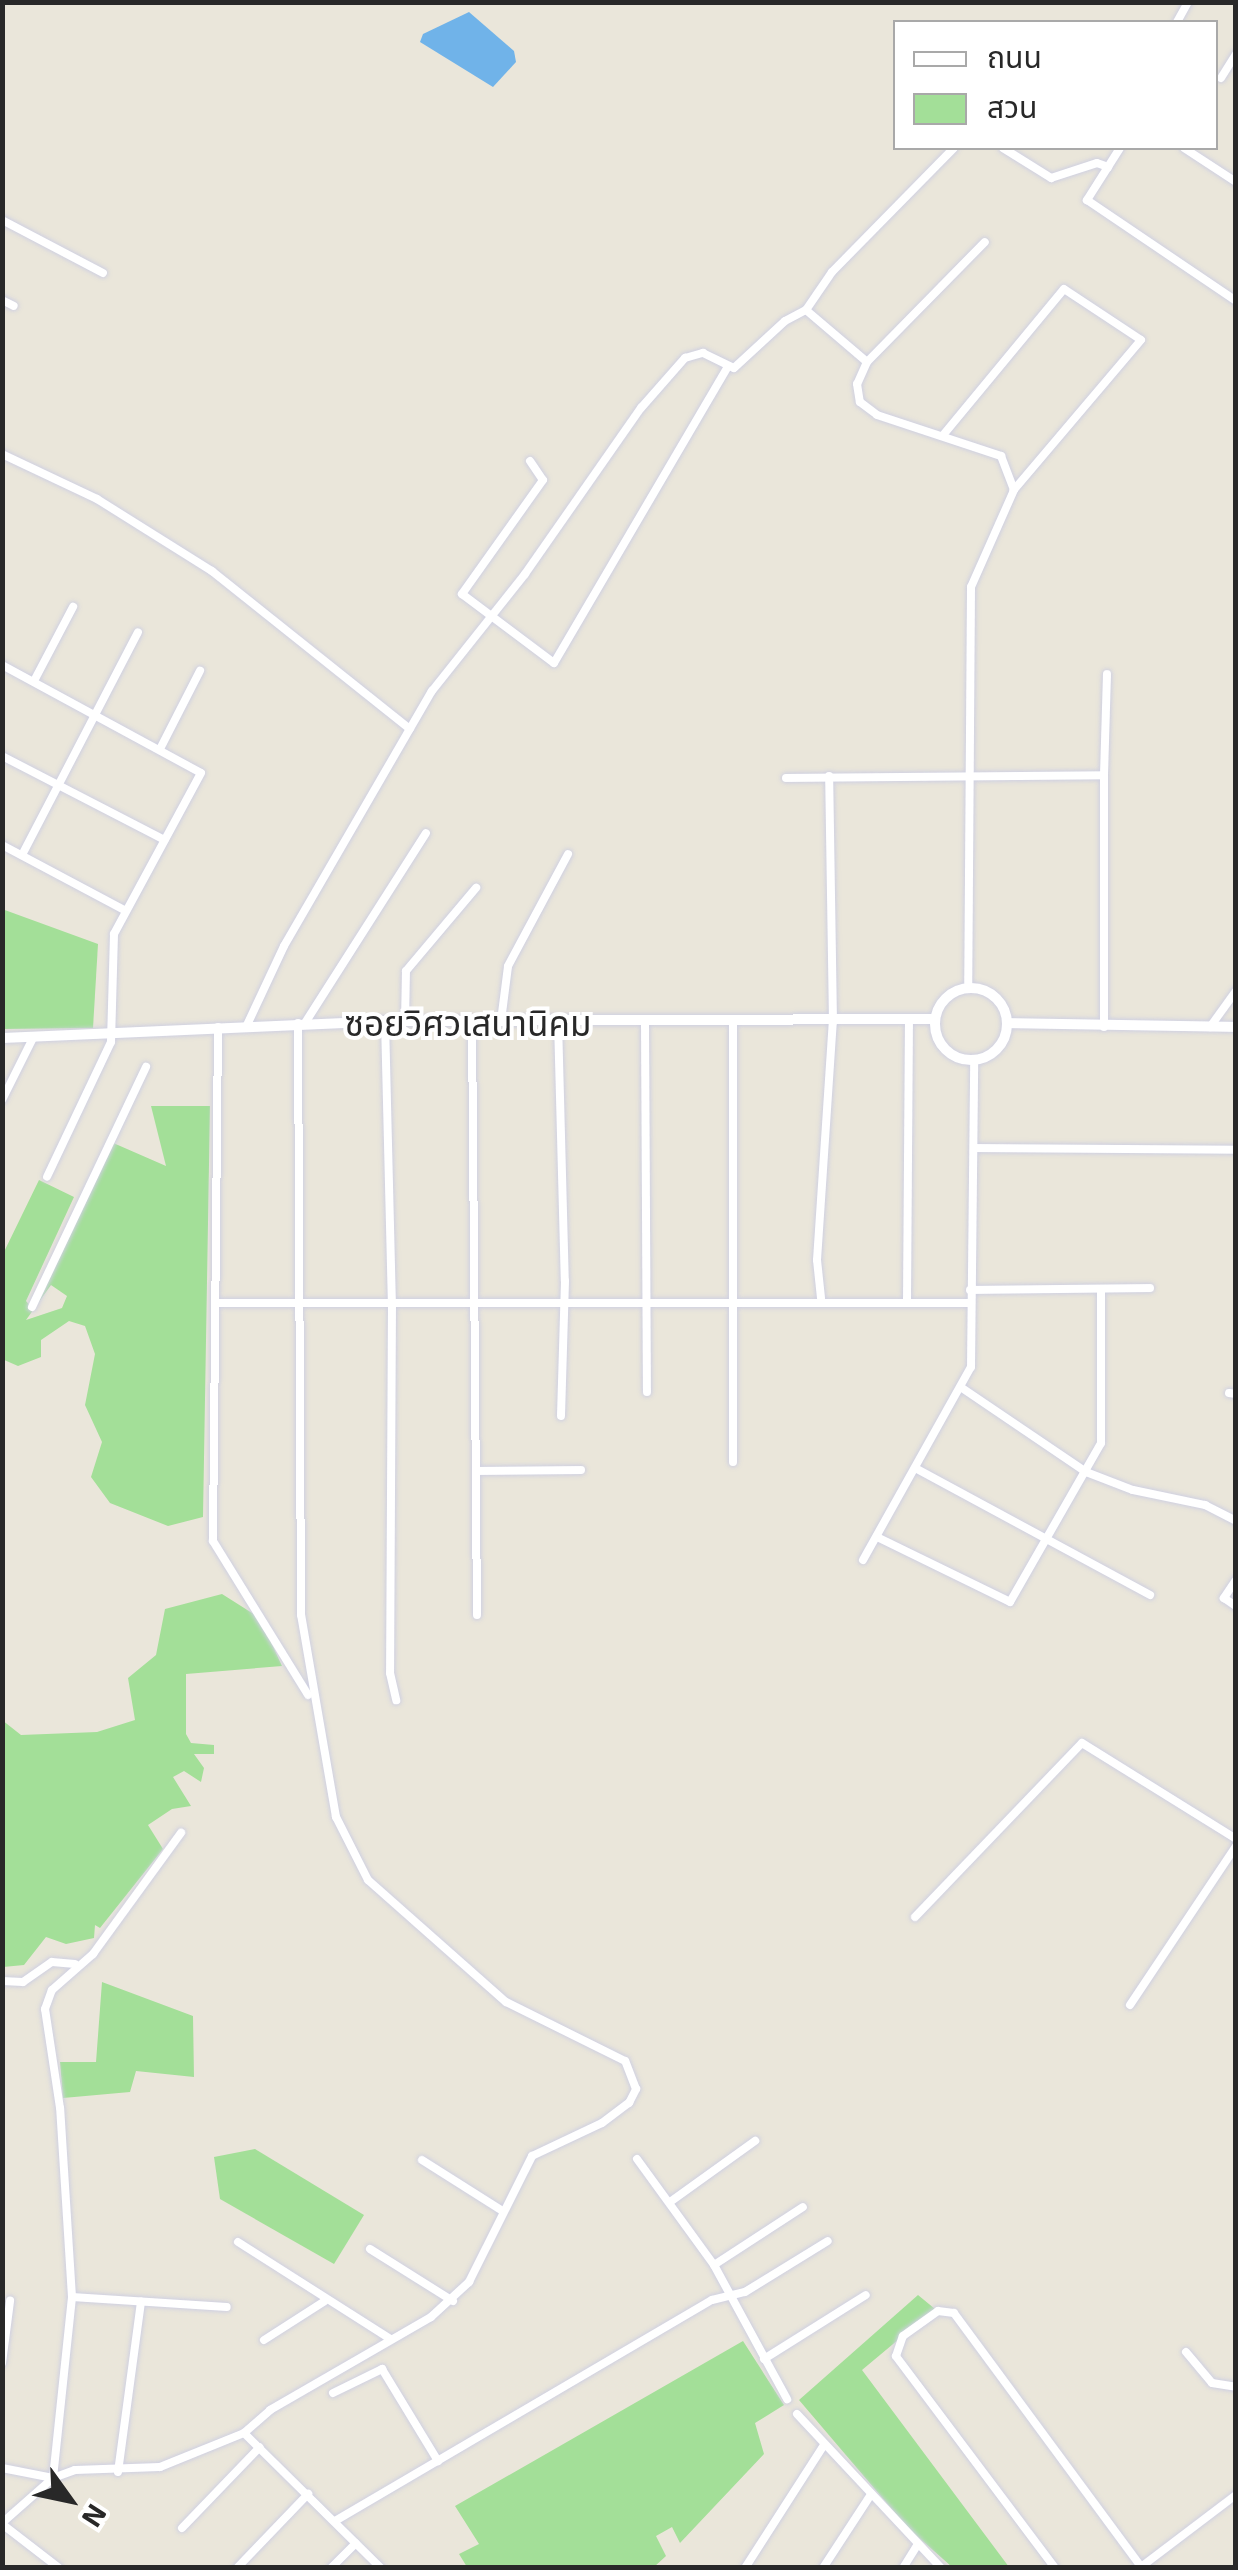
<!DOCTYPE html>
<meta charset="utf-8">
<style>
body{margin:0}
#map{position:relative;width:1238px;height:2570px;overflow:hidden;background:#eae6da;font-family:"Exo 2","Noto Sans Thai",sans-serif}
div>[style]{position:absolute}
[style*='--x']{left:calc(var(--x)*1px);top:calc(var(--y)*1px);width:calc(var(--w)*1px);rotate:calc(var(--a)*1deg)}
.green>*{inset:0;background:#a3df98}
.water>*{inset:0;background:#70b3e9}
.roads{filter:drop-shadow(0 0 2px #cfd0e1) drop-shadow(0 0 2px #cfd0e1)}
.minor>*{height:8px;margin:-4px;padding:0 4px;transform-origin:4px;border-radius:4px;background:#fff}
.tertiary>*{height:10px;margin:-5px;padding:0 5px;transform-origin:5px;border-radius:5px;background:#fff}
.tertiary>.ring{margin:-5px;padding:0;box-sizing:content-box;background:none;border:10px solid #fff;border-radius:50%}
span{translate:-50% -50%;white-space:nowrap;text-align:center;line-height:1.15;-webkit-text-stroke:8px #fff;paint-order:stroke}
.street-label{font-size:35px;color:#282828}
.frame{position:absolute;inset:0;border:5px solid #282828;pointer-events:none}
.legend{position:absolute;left:893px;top:20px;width:325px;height:130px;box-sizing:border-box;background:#fff;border:2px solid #a9a9a9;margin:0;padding:12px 18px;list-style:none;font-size:30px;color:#282828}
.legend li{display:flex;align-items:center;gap:20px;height:50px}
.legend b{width:50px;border:2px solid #a9a9a9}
.north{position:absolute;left:20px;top:2450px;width:100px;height:100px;-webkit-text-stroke:8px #fff;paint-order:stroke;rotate:123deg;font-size:28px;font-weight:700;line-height:40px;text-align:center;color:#282828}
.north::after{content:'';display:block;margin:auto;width:35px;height:45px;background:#282828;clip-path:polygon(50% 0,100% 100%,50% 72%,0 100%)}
</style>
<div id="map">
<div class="green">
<i style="clip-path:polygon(2px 909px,98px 944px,93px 1028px,3px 1029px)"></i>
<i style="clip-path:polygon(evenodd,151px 1106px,210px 1106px,203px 1517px,168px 1526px,110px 1503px,91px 1477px,102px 1442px,85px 1405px,95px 1354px,85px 1326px,69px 1321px,41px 1340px,41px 1357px,18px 1366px,2px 1359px,2px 1256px,39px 1180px,74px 1197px,26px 1301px,31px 1307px,111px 1142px,166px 1166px,151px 1106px,51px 1285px,67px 1296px,62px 1308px,26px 1320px,51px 1285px)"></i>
<i style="clip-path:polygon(222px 1594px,260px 1618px,282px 1666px,186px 1674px,186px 1734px,191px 1743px,214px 1745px,214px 1754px,194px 1754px,204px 1768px,201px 1782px,184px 1771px,173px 1777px,191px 1806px,172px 1809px,148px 1825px,163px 1849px,100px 1928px,95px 1925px,94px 1938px,66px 1944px,46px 1937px,24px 1965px,3px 1967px,2px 1720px,21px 1735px,97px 1732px,135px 1720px,128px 1678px,156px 1655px,165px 1609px)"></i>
<i style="clip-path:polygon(102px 1982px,193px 2016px,194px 2077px,136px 2071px,130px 2092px,63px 2098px,60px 2062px,96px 2062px)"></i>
<i style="clip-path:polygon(255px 2149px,364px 2215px,334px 2264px,220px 2199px,214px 2157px)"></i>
<i style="clip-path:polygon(918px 2295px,935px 2309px,862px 2370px,1009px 2567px,952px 2567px,908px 2528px,799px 2400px)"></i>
<i style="clip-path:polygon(743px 2341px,784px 2405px,755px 2423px,764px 2454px,680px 2543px,672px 2527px,656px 2536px,666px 2556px,654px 2567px,467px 2567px,459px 2554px,479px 2544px,455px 2506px)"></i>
</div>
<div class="water">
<i style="clip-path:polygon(469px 12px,514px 51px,516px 62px,493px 87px,420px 42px,423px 34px)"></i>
</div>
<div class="roads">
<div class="minor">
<i style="--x:1177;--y:22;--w:23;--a:-61"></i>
<i style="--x:1221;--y:78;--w:28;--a:-58"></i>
<i style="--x:1003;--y:148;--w:57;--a:32"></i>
<i style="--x:1051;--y:178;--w:48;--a:-18.1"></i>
<i style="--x:1097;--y:163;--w:12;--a:20"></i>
<i style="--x:1120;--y:148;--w:62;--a:122.4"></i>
<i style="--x:1087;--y:200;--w:180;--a:34.1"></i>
<i style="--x:1184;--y:148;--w:62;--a:33.2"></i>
<i style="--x:2;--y:220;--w:114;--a:27.7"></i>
<i style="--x:2;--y:300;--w:13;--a:27"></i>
<i style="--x:806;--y:310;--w:46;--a:-55.6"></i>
<i style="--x:832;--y:272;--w:174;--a:-45.5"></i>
<i style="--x:867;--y:362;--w:168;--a:-45.5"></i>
<i style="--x:944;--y:434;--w:188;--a:-50.4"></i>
<i style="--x:1064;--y:289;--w:92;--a:33.5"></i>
<i style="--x:1141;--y:340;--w:197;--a:130.3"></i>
<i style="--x:2;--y:454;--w:105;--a:25.3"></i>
<i style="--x:97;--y:499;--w:136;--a:32.1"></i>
<i style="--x:212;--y:571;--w:253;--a:38.6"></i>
<i style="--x:530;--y:461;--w:23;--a:56"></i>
<i style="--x:543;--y:480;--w:140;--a:125.4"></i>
<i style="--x:462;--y:594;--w:115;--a:36.9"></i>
<i style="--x:554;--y:663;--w:342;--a:-59.6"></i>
<i style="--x:2;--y:665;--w:226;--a:28.5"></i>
<i style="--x:201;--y:773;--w:183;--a:118.4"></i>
<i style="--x:114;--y:934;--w:108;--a:91.6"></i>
<i style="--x:111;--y:1042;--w:149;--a:115.4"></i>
<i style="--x:34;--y:681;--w:84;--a:-62.2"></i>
<i style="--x:160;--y:749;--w:88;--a:-62.9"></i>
<i style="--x:2;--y:756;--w:183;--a:27.3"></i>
<i style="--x:1104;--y:775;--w:101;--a:-88.3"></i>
<i style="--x:786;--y:778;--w:318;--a:-0.5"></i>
<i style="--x:1104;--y:775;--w:252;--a:90"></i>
<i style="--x:2;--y:845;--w:140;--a:28"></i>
<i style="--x:22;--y:855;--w:251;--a:-62.5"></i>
<i style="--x:472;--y:1020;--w:595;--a:89.52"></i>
<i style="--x:385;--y:1021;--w:281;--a:88.6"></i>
<i style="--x:392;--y:1302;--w:371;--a:90.3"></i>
<i style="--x:390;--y:1673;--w:28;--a:77"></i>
<i style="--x:501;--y:1021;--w:55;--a:-82.7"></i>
<i style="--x:508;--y:966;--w:127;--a:-61.8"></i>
<i style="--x:558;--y:1021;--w:260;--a:88.5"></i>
<i style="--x:565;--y:1281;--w:135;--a:91.7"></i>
<i style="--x:405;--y:1022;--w:51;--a:-88.9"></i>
<i style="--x:406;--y:971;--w:109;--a:-49.9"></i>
<i style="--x:645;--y:1022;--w:370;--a:89.7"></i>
<i style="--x:305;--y:1023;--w:225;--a:-57.5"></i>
<i style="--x:247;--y:1025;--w:87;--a:-64.9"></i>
<i style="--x:284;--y:946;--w:295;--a:-59.9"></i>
<i style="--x:432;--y:691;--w:149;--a:-51.5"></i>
<i style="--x:525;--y:574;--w:203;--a:-55.1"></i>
<i style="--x:641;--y:408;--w:67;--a:-48.7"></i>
<i style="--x:685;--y:358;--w:19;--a:-16"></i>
<i style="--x:703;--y:353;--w:34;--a:26"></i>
<i style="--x:734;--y:368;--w:69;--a:-42.7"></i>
<i style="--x:785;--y:321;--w:24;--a:-28"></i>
<i style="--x:806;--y:310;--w:80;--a:40.4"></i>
<i style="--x:867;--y:362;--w:24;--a:114"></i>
<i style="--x:857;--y:384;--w:18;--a:81"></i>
<i style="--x:860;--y:402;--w:21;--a:37"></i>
<i style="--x:877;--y:415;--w:131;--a:18.3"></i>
<i style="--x:1001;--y:456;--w:36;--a:69"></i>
<i style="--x:1014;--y:490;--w:106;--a:113.9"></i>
<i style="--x:971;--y:587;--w:401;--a:90.4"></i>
<i style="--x:218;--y:1027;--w:514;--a:90.56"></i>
<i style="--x:213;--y:1541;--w:181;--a:58.3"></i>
<i style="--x:1210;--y:1027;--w:44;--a:-54.2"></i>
<i style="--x:2;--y:1100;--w:69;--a:-63.4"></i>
<i style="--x:974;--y:1148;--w:262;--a:0.4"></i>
<i style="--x:970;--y:1290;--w:180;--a:-0.6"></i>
<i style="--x:821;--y:1298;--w:38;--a:-96"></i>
<i style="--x:817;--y:1260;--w:239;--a:-86.2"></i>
<i style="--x:833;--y:1022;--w:246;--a:-90.9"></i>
<i style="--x:907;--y:1302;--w:282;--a:-89.6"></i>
<i style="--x:218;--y:1303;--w:751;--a:0"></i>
<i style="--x:32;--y:1307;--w:266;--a:-64.6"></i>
<i style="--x:962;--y:1388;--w:150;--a:34.1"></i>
<i style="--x:1086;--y:1472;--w:50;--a:21"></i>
<i style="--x:1133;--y:1490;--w:74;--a:11.8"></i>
<i style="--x:1205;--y:1505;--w:35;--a:27"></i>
<i style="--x:1229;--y:1393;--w:7;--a:8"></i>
<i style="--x:733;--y:1462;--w:439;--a:-90"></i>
<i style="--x:917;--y:1469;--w:265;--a:28.4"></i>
<i style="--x:478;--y:1471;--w:103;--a:-0.6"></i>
<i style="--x:877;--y:1537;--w:148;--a:26"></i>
<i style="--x:1010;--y:1602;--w:183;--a:-60.2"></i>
<i style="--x:1101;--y:1443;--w:153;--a:-90"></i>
<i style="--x:863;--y:1560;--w:221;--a:-60.8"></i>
<i style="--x:971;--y:1367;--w:307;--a:-89.4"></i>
<i style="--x:1236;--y:1580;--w:22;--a:124"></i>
<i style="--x:1224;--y:1598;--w:14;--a:34"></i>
<i style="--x:915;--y:1917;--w:241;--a:-46.2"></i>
<i style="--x:1082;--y:1743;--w:181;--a:31.9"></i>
<i style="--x:2;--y:1981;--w:21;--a:3"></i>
<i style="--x:23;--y:1982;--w:35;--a:-35"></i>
<i style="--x:52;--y:1962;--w:23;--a:5"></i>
<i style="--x:1130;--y:2005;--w:191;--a:-56.3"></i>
<i style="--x:637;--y:2159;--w:131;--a:54"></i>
<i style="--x:714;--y:2265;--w:153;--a:61.4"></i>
<i style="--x:422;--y:2160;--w:93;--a:32.3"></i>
<i style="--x:670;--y:2202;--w:105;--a:-35.7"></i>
<i style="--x:238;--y:2242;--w:180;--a:32.5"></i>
<i style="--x:370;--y:2249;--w:98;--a:32.1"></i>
<i style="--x:714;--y:2265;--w:106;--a:-33.1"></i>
<i style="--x:72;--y:2297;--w:155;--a:3.7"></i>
<i style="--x:264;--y:2340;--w:72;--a:-32.6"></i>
<i style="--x:1186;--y:2352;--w:40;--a:50"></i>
<i style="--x:1212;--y:2383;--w:24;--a:9"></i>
<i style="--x:764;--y:2359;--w:120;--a:-32.1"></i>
<i style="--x:2;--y:2363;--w:63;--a:-82.6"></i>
<i style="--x:333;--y:2393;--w:55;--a:-26.1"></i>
<i style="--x:382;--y:2369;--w:108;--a:58.7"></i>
<i style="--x:797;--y:2414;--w:211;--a:46.9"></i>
<i style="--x:244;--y:2433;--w:192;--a:44.6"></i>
<i style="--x:2;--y:2468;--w:52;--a:11.1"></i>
<i style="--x:53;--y:2478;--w:182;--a:-84"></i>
<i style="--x:72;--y:2297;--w:189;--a:-93.6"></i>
<i style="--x:60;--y:2108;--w:100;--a:-98.6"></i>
<i style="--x:45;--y:2009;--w:20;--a:-70"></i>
<i style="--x:52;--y:1990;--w:55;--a:-41.3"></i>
<i style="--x:93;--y:1954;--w:150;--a:-54"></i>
<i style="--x:118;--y:2472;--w:172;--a:-82.3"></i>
<i style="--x:335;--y:2521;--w:437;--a:-30.4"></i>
<i style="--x:712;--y:2300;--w:34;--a:-14"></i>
<i style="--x:745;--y:2292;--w:97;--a:-31.6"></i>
<i style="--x:2;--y:2523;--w:68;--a:-41.4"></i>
<i style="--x:53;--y:2478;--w:23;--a:-20"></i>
<i style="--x:75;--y:2470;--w:85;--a:-2"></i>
<i style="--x:160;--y:2467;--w:91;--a:-22"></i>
<i style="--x:244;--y:2433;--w:35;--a:-41"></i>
<i style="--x:270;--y:2410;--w:186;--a:-30"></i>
<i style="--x:431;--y:2317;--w:52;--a:-42.6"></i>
<i style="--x:469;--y:2282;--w:141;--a:-63.4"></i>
<i style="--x:532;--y:2156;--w:77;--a:-25.2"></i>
<i style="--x:602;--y:2123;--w:34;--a:-37"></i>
<i style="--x:629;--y:2103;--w:16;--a:-63"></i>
<i style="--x:636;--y:2089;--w:30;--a:-111"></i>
<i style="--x:625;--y:2061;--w:133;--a:-153.6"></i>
<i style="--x:506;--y:2002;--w:184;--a:-138.5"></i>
<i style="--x:368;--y:1880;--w:71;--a:-116.9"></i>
<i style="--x:336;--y:1817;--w:205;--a:-99.8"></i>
<i style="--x:301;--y:1615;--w:592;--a:-90.29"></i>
<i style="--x:2;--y:2524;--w:72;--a:37.7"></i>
<i style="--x:182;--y:2528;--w:112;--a:-46.1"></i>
<i style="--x:1141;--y:2567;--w:119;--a:-37.2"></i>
<i style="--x:237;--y:2568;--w:103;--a:-46.2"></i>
<i style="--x:331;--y:2568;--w:35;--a:-45"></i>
<i style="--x:745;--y:2568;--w:146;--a:-57.3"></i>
<i style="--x:823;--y:2568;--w:86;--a:-56.9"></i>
<i style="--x:903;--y:2568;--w:26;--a:-58"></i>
<i style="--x:1055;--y:2568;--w:265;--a:-126.9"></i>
<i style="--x:896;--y:2356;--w:21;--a:-71"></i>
<i style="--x:903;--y:2336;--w:43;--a:-35.5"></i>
<i style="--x:938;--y:2311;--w:16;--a:7"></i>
<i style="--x:954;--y:2313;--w:317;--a:53.6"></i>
</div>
<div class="tertiary">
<i class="ring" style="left:935px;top:988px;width:62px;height:62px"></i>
<i style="--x:1007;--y:1023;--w:229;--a:1"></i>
<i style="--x:2;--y:1038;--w:383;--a:-2.5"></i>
<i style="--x:385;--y:1021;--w:550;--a:-0.21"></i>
</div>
</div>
<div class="street-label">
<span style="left:468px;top:1022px">ซอยวิศวเสนานิคม</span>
</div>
<div class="frame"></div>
<ul class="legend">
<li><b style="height:12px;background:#fff"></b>ถนน</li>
<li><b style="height:28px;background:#a3df98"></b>สวน</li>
</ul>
<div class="north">N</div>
</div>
